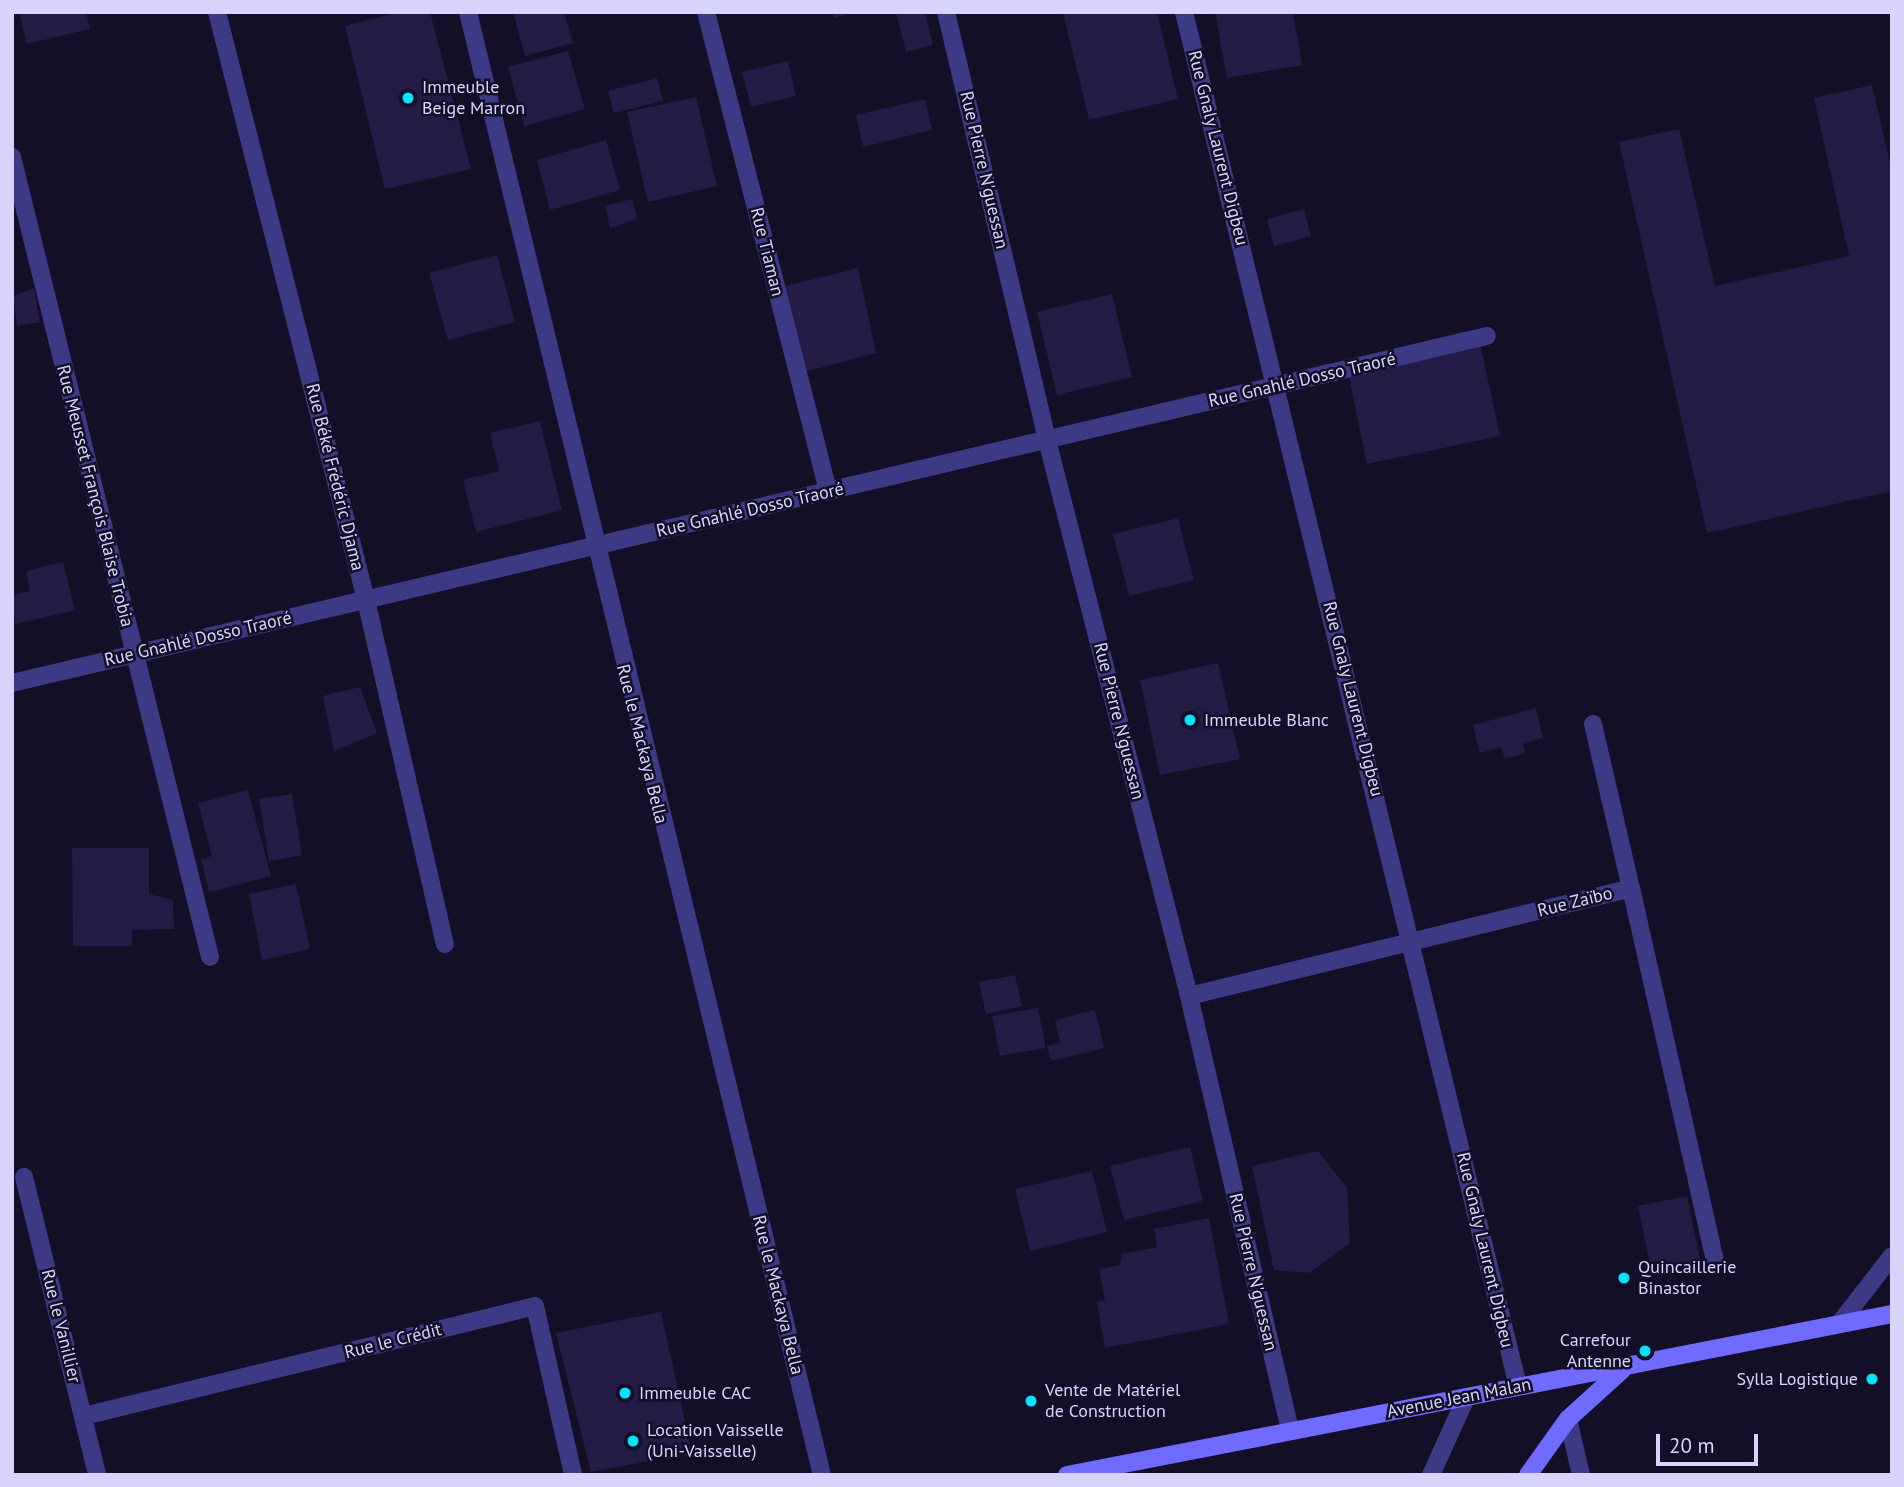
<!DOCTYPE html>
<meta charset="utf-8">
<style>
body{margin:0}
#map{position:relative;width:1904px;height:1487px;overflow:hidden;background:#130f26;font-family:"PT Sans",sans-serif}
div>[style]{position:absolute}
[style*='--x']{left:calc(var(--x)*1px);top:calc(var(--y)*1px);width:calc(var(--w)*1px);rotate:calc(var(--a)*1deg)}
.building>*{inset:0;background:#241b47}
.street>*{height:18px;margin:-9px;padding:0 9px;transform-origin:9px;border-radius:9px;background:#3d3a85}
.secondary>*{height:18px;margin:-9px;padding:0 9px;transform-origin:9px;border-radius:9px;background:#6f6bff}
.dots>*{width:19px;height:19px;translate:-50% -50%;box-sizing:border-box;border:4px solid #130f26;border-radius:50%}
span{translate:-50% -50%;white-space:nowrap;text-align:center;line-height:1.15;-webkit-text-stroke:5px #130f26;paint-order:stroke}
.poi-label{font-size:18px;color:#d9d4ff}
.left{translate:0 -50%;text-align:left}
.right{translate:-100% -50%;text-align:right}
.street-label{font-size:18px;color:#d9d4ff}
.frame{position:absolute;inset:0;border:14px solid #d9d4ff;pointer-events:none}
.scale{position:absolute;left:1656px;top:1434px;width:102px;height:32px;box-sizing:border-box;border:4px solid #d9d4ff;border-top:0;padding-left:9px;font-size:21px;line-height:24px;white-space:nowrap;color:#d9d4ff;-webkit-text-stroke:5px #130f26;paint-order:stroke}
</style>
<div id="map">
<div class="building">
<i style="clip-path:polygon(19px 12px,86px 12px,90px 29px,27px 44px)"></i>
<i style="clip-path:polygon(400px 12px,430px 12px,471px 169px,385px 189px,345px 26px)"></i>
<i style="clip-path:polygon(513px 12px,564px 12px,573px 43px,525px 56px)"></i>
<i style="clip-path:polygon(832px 12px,850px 12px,850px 13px,834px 18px)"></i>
<i style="clip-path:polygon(896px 12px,925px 12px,933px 45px,906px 52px)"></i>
<i style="clip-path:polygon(1063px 12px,1157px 12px,1178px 99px,1089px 120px)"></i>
<i style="clip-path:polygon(1215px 12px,1293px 12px,1302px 65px,1227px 78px)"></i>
<i style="clip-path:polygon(568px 51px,585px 109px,524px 126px,508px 67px)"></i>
<i style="clip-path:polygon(788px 61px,796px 96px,751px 107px,742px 72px)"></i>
<i style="clip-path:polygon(657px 78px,663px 101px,614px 113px,608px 91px)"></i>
<i style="clip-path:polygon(1872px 85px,1892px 172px,1892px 491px,1707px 533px,1619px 142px,1679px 129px,1715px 286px,1849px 256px,1814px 98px)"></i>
<i style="clip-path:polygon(696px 97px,717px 186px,648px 202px,627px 112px)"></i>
<i style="clip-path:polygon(925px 99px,932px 130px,863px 147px,856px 115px)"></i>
<i style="clip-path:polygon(606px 140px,620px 190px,550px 210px,537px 160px)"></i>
<i style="clip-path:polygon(632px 199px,637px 219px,610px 228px,605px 206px)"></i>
<i style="clip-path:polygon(1304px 209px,1311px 236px,1274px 246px,1267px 219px)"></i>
<i style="clip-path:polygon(497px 255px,515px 322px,448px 340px,429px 273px)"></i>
<i style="clip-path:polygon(858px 268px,876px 353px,804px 372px,785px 286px)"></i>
<i style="clip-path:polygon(34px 288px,40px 322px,17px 326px,13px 296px)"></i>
<i style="clip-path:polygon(1112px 294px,1132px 377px,1057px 395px,1037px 312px)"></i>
<i style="clip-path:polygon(1480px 344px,1500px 436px,1367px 464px,1348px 372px)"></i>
<i style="clip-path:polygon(540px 421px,562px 510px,476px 532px,463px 480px,499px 471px,490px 433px)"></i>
<i style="clip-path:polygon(1178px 518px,1194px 580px,1129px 596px,1113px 534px)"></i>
<i style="clip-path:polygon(63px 562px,75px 610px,15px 624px,12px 595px,30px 591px,26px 571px)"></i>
<i style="clip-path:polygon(1218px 663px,1240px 759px,1160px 775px,1140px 680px)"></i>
<i style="clip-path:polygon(360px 687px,377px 733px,334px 751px,323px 696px)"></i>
<i style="clip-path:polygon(1536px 708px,1543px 738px,1523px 744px,1525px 753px,1505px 759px,1501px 747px,1480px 753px,1473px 725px)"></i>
<i style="clip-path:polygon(248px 790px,271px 876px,209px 892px,201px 859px,212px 856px,198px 803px)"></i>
<i style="clip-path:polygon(292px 794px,302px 855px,269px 861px,259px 799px)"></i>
<i style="clip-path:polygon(72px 848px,149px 848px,149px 894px,173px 900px,174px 929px,132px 930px,132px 946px,73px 946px)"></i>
<i style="clip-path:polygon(296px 884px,310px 949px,262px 960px,249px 894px)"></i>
<i style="clip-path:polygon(1015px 975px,1022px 1006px,986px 1014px,979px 982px)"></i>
<i style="clip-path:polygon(1038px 1008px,1046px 1048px,1000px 1056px,992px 1016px)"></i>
<i style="clip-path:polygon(1095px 1010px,1104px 1048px,1051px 1061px,1047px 1046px,1060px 1043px,1055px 1020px)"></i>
<i style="clip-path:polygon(1190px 1147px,1203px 1201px,1124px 1220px,1110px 1166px)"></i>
<i style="clip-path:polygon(1318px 1151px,1347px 1188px,1350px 1243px,1309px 1273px,1274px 1270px,1252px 1166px)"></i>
<i style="clip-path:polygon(1092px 1171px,1107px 1232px,1030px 1251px,1015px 1189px)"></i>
<i style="clip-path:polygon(1687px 1196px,1701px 1264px,1652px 1274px,1638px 1206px)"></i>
<i style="clip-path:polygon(1209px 1218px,1229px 1324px,1105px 1348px,1097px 1302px,1105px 1300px,1099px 1269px,1120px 1265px,1122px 1254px,1157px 1247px,1154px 1229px)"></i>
<i style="clip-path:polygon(661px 1312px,692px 1453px,591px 1472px,556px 1333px)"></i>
</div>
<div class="street">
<i style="--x:217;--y:12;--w:607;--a:75.78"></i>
<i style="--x:366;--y:600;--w:353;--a:77.1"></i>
<i style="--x:468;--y:12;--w:1505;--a:76.4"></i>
<i style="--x:706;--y:12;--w:494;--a:75.7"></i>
<i style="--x:946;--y:12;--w:440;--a:76.7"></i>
<i style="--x:1047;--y:440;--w:574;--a:75.67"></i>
<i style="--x:1189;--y:996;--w:446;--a:76.9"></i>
<i style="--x:1184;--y:12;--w:1414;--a:76.34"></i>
<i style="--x:12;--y:157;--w:824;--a:76.1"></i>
<i style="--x:12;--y:683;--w:1515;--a:-13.24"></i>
<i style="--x:1593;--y:724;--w:168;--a:77"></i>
<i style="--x:1189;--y:996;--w:455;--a:-13.7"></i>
<i style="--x:1631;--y:888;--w:381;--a:77.3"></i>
<i style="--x:24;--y:1177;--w:307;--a:76.2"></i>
<i style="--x:1839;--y:1324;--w:86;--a:-52.1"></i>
<i style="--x:84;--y:1416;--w:464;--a:-13.7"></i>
<i style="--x:535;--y:1306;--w:173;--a:77.3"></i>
<i style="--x:1568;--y:1419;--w:57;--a:76.9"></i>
<i style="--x:1431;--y:1475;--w:85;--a:-65.6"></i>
</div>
<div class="secondary">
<i style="--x:1067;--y:1475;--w:841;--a:-11.04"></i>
<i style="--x:1528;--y:1475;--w:69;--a:-54.5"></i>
<i style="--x:1568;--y:1419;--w:73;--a:-42.2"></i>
</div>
<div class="dots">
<i style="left:408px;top:98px;background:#00e5ff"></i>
<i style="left:1190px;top:720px;background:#00e5ff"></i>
<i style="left:1624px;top:1278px;background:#00e5ff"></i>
<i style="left:1645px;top:1351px;background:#00e5ff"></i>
<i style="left:1872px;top:1379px;background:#00e5ff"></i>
<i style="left:625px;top:1393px;background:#00e5ff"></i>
<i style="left:1031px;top:1401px;background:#00e5ff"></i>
<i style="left:633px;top:1441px;background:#00e5ff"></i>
</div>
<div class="poi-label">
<span class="left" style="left:422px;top:98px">Immeuble<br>Beige Marron</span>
<span class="left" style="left:1204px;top:720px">Immeuble Blanc</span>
<span class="left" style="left:1638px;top:1278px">Quincaillerie<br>Binastor</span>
<span class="right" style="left:1631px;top:1351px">Carrefour<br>Antenne</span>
<span class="right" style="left:1858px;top:1379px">Sylla Logistique</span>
<span class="left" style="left:1045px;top:1401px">Vente de Matériel<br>de Construction</span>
<span class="left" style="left:639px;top:1393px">Immeuble CAC</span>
<span class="left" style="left:647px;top:1441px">Location Vaisselle<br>(Uni-Vaisselle)</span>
</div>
<div class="street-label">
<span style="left:1218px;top:148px;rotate:76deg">Rue Gnaly Laurent Digbeu</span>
<span style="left:984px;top:170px;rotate:77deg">Rue Pierre N'guessan</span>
<span style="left:767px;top:252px;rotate:76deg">Rue Tiaman</span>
<span style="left:1302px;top:380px;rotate:-13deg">Rue Gnahlé Dosso Traoré</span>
<span style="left:335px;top:477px;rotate:76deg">Rue Béké Frédéric Djama</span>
<span style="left:95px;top:496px;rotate:76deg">Rue Meusset François Blaise Trobia</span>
<span style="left:750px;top:510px;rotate:-13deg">Rue Gnahlé Dosso Traoré</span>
<span style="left:198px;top:639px;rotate:-13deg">Rue Gnahlé Dosso Traoré</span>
<span style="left:1353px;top:699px;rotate:76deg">Rue Gnaly Laurent Digbeu</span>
<span style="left:1119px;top:721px;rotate:76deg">Rue Pierre N'guessan</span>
<span style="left:642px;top:744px;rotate:76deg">Rue le Mackaya Bella</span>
<span style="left:1575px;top:902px;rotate:-14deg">Rue Zaïbo</span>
<span style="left:1485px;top:1250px;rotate:77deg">Rue Gnaly Laurent Digbeu</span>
<span style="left:1253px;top:1272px;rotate:77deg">Rue Pierre N'guessan</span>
<span style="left:778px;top:1295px;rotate:76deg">Rue le Mackaya Bella</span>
<span style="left:61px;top:1326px;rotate:76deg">Rue le Vanillier</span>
<span style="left:393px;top:1341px;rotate:-14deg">Rue le Crédit</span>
<span style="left:1459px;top:1398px;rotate:-11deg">Avenue Jean Malan</span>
</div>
<div class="frame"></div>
<div class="scale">20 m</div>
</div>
